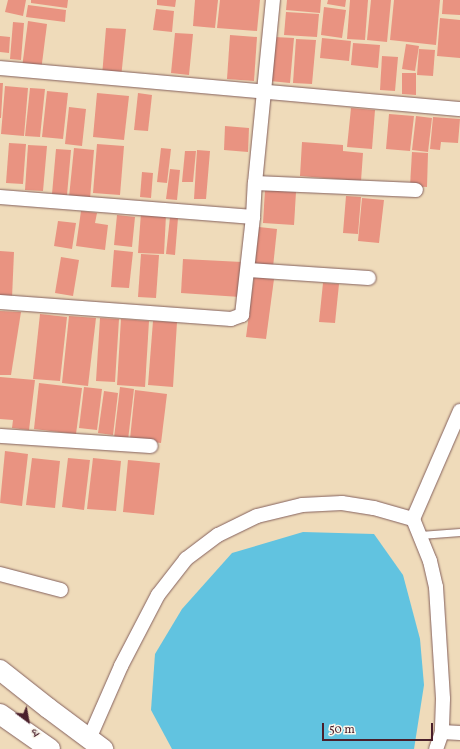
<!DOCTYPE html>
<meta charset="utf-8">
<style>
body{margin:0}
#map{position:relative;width:460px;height:749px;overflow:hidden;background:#efdbba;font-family:Vollkorn,"Noto Serif Devanagari",serif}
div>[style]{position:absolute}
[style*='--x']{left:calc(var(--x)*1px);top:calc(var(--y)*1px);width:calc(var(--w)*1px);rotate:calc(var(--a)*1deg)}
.water>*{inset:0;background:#61c3e0}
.building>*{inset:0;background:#e99381}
.roads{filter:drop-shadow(0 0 1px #84615d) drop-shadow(0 0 1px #84615d)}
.service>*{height:7px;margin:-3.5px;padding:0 3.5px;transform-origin:3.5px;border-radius:3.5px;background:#fff}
.minor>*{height:14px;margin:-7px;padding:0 7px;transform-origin:7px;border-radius:7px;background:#fff}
.secondary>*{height:20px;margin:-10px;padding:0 10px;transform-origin:10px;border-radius:10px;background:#fff}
span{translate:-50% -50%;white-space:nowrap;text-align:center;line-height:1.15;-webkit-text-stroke:3px #fbf7ec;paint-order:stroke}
.north{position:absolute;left:8px;top:701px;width:40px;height:40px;-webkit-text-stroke:3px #fbf7ec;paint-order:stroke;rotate:148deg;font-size:11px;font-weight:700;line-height:16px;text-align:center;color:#4a1f2b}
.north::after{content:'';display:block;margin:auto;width:14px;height:18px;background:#4a1f2b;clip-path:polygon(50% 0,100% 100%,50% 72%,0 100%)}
.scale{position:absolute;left:322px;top:723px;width:111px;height:18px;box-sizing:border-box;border:2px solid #4a1f2b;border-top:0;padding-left:5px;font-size:12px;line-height:14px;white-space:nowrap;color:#4a1f2b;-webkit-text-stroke:3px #fbf7ec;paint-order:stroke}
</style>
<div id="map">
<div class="water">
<i style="clip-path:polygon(303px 532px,374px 534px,403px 575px,420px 639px,424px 685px,414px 749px,172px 749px,151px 710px,155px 654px,182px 609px,232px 553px)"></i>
</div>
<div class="building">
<i style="clip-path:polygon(8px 0,26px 0,23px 16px,5px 12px)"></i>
<i style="clip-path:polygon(31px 0,68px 0,67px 8px,31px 3px)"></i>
<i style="clip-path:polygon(157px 0,176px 0,175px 7px,157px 5px)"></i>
<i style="clip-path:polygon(195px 0,218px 0,215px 28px,193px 26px)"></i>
<i style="clip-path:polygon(220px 0,260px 0,257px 31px,217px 28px)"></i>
<i style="clip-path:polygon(287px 0,321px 0,320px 13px,286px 10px)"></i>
<i style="clip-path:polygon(328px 0,346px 0,345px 7px,327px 4px)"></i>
<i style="clip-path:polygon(350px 0,368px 0,365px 40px,347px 39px)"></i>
<i style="clip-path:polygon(371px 0,391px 0,387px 42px,367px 40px)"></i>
<i style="clip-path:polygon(394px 0,440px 0,436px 45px,390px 40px)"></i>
<i style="clip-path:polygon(443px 0,460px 0,460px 15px,442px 14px)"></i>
<i style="clip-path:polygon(28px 5px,66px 10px,65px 22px,26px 17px)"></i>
<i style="clip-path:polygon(324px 7px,346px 10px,342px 38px,321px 35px)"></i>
<i style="clip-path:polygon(156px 9px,174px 11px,172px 32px,153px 30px)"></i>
<i style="clip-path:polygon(286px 12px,319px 14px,317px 37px,284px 35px)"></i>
<i style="clip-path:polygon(440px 18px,460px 20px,460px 58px,437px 56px)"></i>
<i style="clip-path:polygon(28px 21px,47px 24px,41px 71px,22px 68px)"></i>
<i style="clip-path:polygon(13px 22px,24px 23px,21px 60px,10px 59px)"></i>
<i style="clip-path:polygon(106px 28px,126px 29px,121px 78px,102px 76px)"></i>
<i style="clip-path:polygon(175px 33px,193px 34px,189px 75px,171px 73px)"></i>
<i style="clip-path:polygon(230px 35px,257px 37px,254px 81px,227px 79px)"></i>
<i style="clip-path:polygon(0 36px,10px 37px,9px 53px,0 52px)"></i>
<i style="clip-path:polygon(274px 37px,294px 38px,290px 83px,270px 81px)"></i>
<i style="clip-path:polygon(322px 38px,351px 41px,349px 61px,320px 58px)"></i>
<i style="clip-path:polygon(296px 39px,316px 40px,312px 84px,293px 83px)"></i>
<i style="clip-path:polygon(353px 43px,380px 45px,378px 68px,351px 65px)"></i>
<i style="clip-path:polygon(406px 44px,419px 46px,415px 71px,402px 69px)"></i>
<i style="clip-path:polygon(419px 49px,435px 50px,433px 76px,417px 75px)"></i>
<i style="clip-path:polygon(382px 56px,398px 57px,395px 91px,380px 90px)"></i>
<i style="clip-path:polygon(402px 73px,416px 73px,416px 95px,402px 94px)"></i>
<i style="clip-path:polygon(0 83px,3px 83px,1px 118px,0 118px)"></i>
<i style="clip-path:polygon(5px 86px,28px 88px,24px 136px,1px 134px)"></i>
<i style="clip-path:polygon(30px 88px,45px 89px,40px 137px,25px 136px)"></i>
<i style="clip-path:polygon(47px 91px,68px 93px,63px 139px,42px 137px)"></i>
<i style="clip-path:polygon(97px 93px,129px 96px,124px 140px,93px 137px)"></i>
<i style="clip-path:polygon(138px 93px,152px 95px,148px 131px,134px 130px)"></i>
<i style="clip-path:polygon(69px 107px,86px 109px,82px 146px,65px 144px)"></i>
<i style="clip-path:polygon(351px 108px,375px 110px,372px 149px,347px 147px)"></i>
<i style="clip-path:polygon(389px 114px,414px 116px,410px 151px,386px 149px)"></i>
<i style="clip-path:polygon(416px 116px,432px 118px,428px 152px,412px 150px)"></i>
<i style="clip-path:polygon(433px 117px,460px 119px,458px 143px,441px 142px,440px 150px,430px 149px)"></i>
<i style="clip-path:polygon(225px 126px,249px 128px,248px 152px,224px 150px)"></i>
<i style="clip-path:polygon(302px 142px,343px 145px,343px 151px,363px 153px,361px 181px,300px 176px)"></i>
<i style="clip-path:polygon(9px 143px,26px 144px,23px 184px,6px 183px)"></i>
<i style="clip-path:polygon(97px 144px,124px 146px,120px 195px,93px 193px)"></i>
<i style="clip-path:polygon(28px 145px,47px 146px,43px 191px,25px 190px)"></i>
<i style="clip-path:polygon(74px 148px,94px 150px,90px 199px,69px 197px)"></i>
<i style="clip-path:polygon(161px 148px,171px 149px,167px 183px,157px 182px)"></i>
<i style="clip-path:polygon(56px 149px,71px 150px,67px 195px,52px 194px)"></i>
<i style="clip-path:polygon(197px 150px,210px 151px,206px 199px,194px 199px)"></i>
<i style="clip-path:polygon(185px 151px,196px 151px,193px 182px,182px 182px)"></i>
<i style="clip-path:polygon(412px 152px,428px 153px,427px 187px,410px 186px)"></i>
<i style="clip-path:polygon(170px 169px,180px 170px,177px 200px,166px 199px)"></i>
<i style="clip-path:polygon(142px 172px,153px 173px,151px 198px,140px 197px)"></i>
<i style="clip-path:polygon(265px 190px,296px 192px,294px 225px,263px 223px)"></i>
<i style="clip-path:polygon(346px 196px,361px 197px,358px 234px,343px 233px)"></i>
<i style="clip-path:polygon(362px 198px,384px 200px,379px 243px,358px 241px)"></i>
<i style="clip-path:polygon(81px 211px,97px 213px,95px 223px,108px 225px,105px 250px,76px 246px)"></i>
<i style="clip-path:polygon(141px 213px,166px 215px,164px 254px,138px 253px)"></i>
<i style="clip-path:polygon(117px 215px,135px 217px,132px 247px,114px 245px)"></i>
<i style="clip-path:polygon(170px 217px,178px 218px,175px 255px,166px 254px)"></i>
<i style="clip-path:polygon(58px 221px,76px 223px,72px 249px,54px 246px)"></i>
<i style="clip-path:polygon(259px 227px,277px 229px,273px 267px,255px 265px)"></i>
<i style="clip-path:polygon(114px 250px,133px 252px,129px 288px,111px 287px)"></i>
<i style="clip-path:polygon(0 251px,14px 252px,12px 298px,0 297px)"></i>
<i style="clip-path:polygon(141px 254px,159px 255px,156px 298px,138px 297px)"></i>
<i style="clip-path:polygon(61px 257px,79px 260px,73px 296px,55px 293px)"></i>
<i style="clip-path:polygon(183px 259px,242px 262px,240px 297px,181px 293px)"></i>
<i style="clip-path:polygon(254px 277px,274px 279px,266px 339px,246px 337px)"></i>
<i style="clip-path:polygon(323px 283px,339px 284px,335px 323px,319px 322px)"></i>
<i style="clip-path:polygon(0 311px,21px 312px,11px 375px,0 375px)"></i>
<i style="clip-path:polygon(40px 314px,67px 317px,60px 381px,33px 379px)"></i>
<i style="clip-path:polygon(69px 316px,96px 318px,88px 386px,62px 383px)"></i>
<i style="clip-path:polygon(100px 318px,119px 319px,115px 382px,96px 381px)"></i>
<i style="clip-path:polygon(121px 319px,149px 321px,145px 387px,117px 385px)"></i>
<i style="clip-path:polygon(153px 321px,177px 322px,173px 387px,148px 385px)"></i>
<i style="clip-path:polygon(0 377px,35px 380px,29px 430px,12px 428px,13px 420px,0 419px)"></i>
<i style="clip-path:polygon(39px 383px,82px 388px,76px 434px,34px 429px)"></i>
<i style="clip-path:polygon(84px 387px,102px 389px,97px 430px,79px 428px)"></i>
<i style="clip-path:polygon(120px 387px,134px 389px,128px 440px,114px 438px)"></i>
<i style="clip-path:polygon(135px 390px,167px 394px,161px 443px,130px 439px)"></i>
<i style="clip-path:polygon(104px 391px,118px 393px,113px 435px,98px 433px)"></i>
<i style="clip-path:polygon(5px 451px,28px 454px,22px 506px,0 503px)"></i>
<i style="clip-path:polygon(32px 458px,60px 461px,55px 508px,26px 505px)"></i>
<i style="clip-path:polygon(68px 458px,90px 460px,84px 510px,62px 507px)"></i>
<i style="clip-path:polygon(93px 458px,121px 461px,116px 511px,87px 509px)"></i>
<i style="clip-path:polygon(128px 460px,160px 463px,154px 515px,123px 512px)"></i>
</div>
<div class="roads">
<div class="service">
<i style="--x:420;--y:535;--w:40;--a:-4.3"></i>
</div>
<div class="minor">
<i style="--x:0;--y:68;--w:462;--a:5.1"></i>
<i style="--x:255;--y:183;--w:161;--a:2.5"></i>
<i style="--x:0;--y:197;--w:254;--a:4.5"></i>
<i style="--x:248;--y:270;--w:121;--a:3.8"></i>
<i style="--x:0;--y:302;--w:232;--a:4.2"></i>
<i style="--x:231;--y:319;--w:12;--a:-20"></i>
<i style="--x:242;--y:315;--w:99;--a:-83.6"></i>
<i style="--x:253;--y:217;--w:34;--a:-87"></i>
<i style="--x:255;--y:183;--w:184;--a:-84.4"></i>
<i style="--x:0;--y:436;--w:151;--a:3.8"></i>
<i style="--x:413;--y:519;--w:45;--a:68"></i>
<i style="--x:430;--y:561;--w:27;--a:77"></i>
<i style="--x:436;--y:587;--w:112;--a:86.4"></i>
<i style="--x:443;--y:699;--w:33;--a:92"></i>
<i style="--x:442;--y:732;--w:18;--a:109"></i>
<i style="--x:0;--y:574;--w:63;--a:14.7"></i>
<i style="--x:442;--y:732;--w:18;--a:3"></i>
<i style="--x:89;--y:739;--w:80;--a:-66.3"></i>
<i style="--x:121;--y:666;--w:80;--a:-62.5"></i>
<i style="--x:158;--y:595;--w:46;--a:-52.1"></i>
<i style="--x:186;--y:559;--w:40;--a:-37"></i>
<i style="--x:218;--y:535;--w:43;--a:-26"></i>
<i style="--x:257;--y:516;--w:46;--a:-13.7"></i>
<i style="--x:302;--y:505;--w:40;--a:-2.9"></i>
<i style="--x:342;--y:503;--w:32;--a:9"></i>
<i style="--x:374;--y:508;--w:41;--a:15.8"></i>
<i style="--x:413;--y:519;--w:118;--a:-66.5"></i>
</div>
<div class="secondary">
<i style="--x:0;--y:670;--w:61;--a:38.4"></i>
<i style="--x:48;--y:708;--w:69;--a:36.7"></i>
<i style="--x:0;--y:714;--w:61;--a:35"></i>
</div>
</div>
<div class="north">उ</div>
<div class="scale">50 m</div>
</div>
